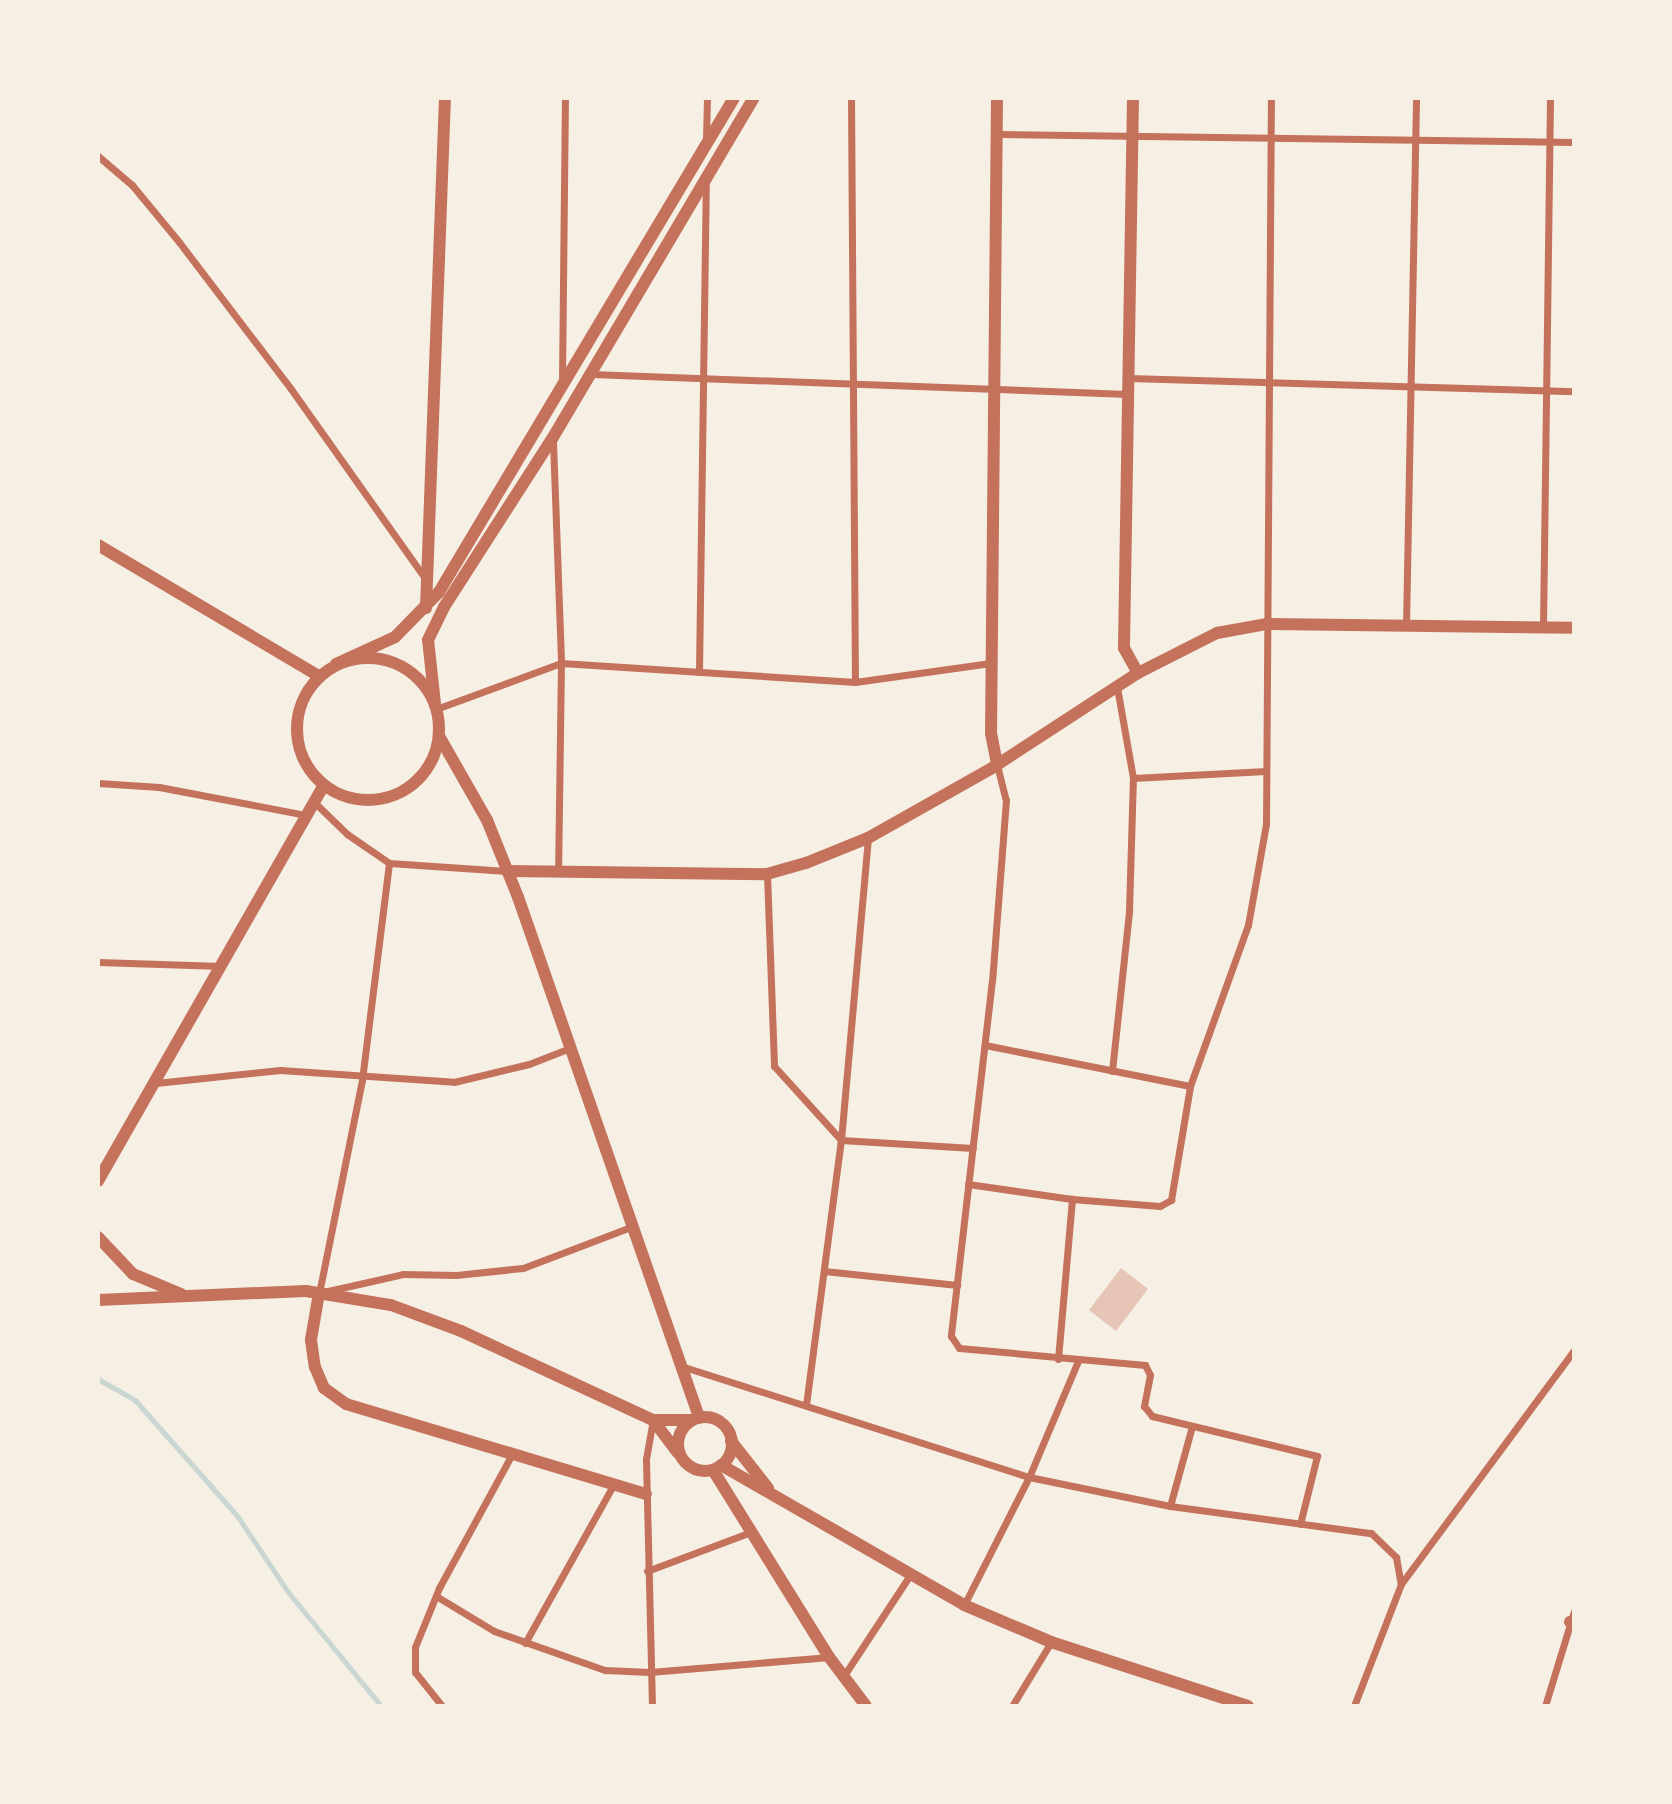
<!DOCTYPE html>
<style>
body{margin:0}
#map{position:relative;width:1672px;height:1804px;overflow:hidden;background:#f6efe4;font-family:"PT Sans",sans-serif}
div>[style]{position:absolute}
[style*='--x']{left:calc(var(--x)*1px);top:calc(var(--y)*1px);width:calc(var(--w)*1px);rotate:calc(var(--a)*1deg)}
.stream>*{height:5px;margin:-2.5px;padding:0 2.5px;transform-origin:2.5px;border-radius:2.5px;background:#c9d6d2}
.building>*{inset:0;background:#e6c5b7}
.minor>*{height:7px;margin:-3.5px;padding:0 3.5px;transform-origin:3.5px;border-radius:3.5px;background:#c5725c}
.tertiary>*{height:12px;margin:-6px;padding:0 6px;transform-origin:6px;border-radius:6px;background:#c5725c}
.tertiary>.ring{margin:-6px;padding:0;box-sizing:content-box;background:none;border:12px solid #c5725c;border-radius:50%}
span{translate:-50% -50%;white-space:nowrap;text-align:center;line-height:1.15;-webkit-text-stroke:6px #f6efe4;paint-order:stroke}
.frame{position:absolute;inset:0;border:100px solid #f6efe4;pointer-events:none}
</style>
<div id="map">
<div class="stream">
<i style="--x:98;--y:1379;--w:43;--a:29.6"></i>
<i style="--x:135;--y:1400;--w:156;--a:48.6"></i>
<i style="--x:238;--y:1517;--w:90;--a:56.3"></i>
<i style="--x:288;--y:1592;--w:147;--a:50.8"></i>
</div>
<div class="building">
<i style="clip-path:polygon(1121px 1268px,1148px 1289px,1116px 1331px,1089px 1310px)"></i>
</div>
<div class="minor">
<i style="--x:851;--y:98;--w:584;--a:89.61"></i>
<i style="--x:996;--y:134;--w:578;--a:0.79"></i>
<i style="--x:706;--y:139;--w:41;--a:-88.6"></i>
<i style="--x:98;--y:156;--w:45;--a:40.5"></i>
<i style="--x:132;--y:185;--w:74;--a:50.5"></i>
<i style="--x:179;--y:242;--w:185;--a:52.7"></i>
<i style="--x:291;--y:389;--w:232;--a:54.7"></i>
<i style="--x:591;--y:374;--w:537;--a:2.13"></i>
<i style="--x:1129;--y:378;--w:445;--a:1.7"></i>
<i style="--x:562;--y:381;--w:283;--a:-89.4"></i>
<i style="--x:553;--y:442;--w:221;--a:87.9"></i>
<i style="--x:561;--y:663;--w:209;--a:90.8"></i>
<i style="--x:1406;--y:626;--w:528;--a:-88.91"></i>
<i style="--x:1543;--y:627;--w:529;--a:-89.24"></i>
<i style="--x:699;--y:672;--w:490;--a:-89.2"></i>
<i style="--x:436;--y:709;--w:133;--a:-20.2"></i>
<i style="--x:561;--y:663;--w:295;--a:3.7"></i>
<i style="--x:855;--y:682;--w:137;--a:-8"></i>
<i style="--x:997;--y:765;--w:36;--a:76"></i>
<i style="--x:1006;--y:800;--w:181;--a:94.4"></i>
<i style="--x:992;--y:980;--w:358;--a:96.6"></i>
<i style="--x:951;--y:1336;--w:14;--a:56"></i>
<i style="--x:959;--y:1348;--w:187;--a:5.2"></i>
<i style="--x:1145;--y:1365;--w:11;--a:63"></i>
<i style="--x:1150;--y:1375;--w:32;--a:101"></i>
<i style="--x:1144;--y:1406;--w:13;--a:51"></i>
<i style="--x:1152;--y:1416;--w:170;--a:13.6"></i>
<i style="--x:1317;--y:1456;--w:70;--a:104"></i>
<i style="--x:1133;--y:778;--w:133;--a:-3"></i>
<i style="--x:98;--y:783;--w:61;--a:3.8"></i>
<i style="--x:159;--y:787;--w:150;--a:10.8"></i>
<i style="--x:314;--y:802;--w:46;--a:44.1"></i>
<i style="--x:347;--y:834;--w:51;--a:34.6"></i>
<i style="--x:389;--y:863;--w:118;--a:3.9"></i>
<i style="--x:389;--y:863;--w:219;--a:97.1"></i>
<i style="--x:362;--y:1080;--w:217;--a:101.4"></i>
<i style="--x:319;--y:1293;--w:86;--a:-12.7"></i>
<i style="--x:403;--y:1274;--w:53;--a:1.1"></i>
<i style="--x:456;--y:1275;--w:67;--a:-6"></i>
<i style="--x:523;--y:1268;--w:116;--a:-20.8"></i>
<i style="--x:767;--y:874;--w:192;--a:87.9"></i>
<i style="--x:774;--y:1066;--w:100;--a:47.8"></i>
<i style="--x:841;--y:1140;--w:132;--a:3.5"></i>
<i style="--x:98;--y:962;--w:124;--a:1.8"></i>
<i style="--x:985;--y:1045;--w:209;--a:11.3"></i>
<i style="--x:1112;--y:1071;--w:161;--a:-83.9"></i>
<i style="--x:1129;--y:911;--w:133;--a:-88.3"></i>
<i style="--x:1133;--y:778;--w:92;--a:-100"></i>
<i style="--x:156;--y:1083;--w:125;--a:-6"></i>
<i style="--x:280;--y:1070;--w:174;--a:3.9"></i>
<i style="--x:454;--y:1082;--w:77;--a:-13.5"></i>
<i style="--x:529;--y:1064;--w:44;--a:-21.3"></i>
<i style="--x:968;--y:1184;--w:105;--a:8.2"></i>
<i style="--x:1072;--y:1199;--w:88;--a:4.5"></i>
<i style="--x:1160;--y:1206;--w:13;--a:-29"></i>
<i style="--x:1171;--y:1200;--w:116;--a:-80.5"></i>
<i style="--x:1190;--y:1086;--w:171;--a:-70.2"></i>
<i style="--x:1248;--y:925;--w:103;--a:-79.9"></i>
<i style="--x:1266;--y:824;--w:726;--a:-89.61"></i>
<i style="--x:824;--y:1271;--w:134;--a:6"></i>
<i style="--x:1058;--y:1359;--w:161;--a:-85"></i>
<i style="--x:681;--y:1366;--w:365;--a:17.7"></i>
<i style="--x:1029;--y:1477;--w:144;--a:11.6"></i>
<i style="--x:1170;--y:1506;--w:203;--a:7.7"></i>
<i style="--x:1371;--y:1533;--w:35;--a:44"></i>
<i style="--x:1396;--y:1557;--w:27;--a:80"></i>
<i style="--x:1401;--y:1584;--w:131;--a:111.1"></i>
<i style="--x:806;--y:1405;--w:267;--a:-82.5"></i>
<i style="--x:841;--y:1140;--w:303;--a:-84.9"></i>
<i style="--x:1170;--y:1506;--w:83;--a:-74.6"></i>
<i style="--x:647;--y:1571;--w:111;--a:-20.6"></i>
<i style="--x:1401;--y:1584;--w:291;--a:-53.5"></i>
<i style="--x:436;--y:1596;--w:68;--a:31.1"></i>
<i style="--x:494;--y:1631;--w:118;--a:19.4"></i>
<i style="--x:605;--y:1670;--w:45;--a:2.5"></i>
<i style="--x:650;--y:1672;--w:180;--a:-4.8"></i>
<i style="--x:964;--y:1605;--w:144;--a:-63.1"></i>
<i style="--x:1029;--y:1477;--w:126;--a:-67.1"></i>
<i style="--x:525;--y:1643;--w:182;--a:-60.8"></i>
<i style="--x:843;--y:1677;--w:122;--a:-56.7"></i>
<i style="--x:442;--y:1706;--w:43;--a:-128.5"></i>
<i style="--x:415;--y:1672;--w:25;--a:-90"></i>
<i style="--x:415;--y:1647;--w:64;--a:-67.9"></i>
<i style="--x:439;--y:1588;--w:153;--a:-61.4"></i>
<i style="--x:652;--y:1706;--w:247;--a:-91.4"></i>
<i style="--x:646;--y:1459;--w:39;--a:-80"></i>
<i style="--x:1012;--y:1706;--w:75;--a:-58.6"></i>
<i style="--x:1545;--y:1706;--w:99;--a:-73"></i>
</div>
<div class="tertiary">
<i style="--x:997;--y:98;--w:635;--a:90.54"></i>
<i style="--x:991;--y:733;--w:33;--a:79"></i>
<i style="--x:1133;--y:98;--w:550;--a:90.94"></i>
<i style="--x:1124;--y:648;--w:29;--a:61"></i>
<i style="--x:98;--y:545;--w:257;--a:30.7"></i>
<i style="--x:426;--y:608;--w:510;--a:-87.87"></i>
<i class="ring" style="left:297px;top:658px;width:130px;height:130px"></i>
<i style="--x:336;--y:664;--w:65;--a:-24.6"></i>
<i style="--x:395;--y:637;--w:63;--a:-45.6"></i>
<i style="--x:439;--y:592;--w:575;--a:-59.16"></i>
<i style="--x:435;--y:704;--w:64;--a:-96.2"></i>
<i style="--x:428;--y:640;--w:37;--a:-64"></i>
<i style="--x:444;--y:607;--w:200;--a:-57.3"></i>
<i style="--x:552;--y:439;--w:396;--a:-59.4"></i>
<i style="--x:439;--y:736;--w:97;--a:60.3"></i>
<i style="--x:487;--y:820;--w:83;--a:68.1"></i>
<i style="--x:518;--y:897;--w:551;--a:70.81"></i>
<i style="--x:507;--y:871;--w:260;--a:0.7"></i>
<i style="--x:767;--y:874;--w:41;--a:-15.8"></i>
<i style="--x:806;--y:863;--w:67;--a:-22"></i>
<i style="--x:868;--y:838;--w:142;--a:-29.4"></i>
<i style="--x:992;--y:768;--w:174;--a:-33.1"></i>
<i style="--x:1138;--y:673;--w:89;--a:-26.9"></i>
<i style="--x:1217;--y:633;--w:51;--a:-10.2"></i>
<i style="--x:1267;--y:624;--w:307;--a:0.7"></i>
<i style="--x:98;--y:1181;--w:456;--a:-60.3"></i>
<i style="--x:98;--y:1237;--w:51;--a:46.6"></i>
<i style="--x:133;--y:1274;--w:52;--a:22.6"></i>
<i style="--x:319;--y:1293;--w:48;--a:99.7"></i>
<i style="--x:311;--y:1340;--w:27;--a:82"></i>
<i style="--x:315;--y:1367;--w:23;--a:67"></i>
<i style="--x:324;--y:1388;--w:27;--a:36"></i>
<i style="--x:346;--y:1404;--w:313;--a:16.7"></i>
<i style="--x:98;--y:1300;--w:208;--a:-2.5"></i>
<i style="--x:306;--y:1291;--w:86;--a:9.4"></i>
<i style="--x:391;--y:1305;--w:75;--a:20.4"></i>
<i style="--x:461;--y:1331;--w:212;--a:24.9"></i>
<i style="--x:653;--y:1420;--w:39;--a:0"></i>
<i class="ring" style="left:678px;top:1417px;width:42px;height:42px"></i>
<i style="--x:653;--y:1420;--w:41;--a:52.9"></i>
<i style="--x:731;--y:1441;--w:60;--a:51.8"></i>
<i style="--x:721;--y:1465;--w:280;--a:29.9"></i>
<i style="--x:964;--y:1605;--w:95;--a:23"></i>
<i style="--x:1051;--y:1642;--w:207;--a:18"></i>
<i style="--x:713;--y:1470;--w:220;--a:58.2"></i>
<i style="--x:829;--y:1657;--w:61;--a:52.9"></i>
<i style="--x:1570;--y:1622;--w:4;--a:14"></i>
</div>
<div class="frame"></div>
</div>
